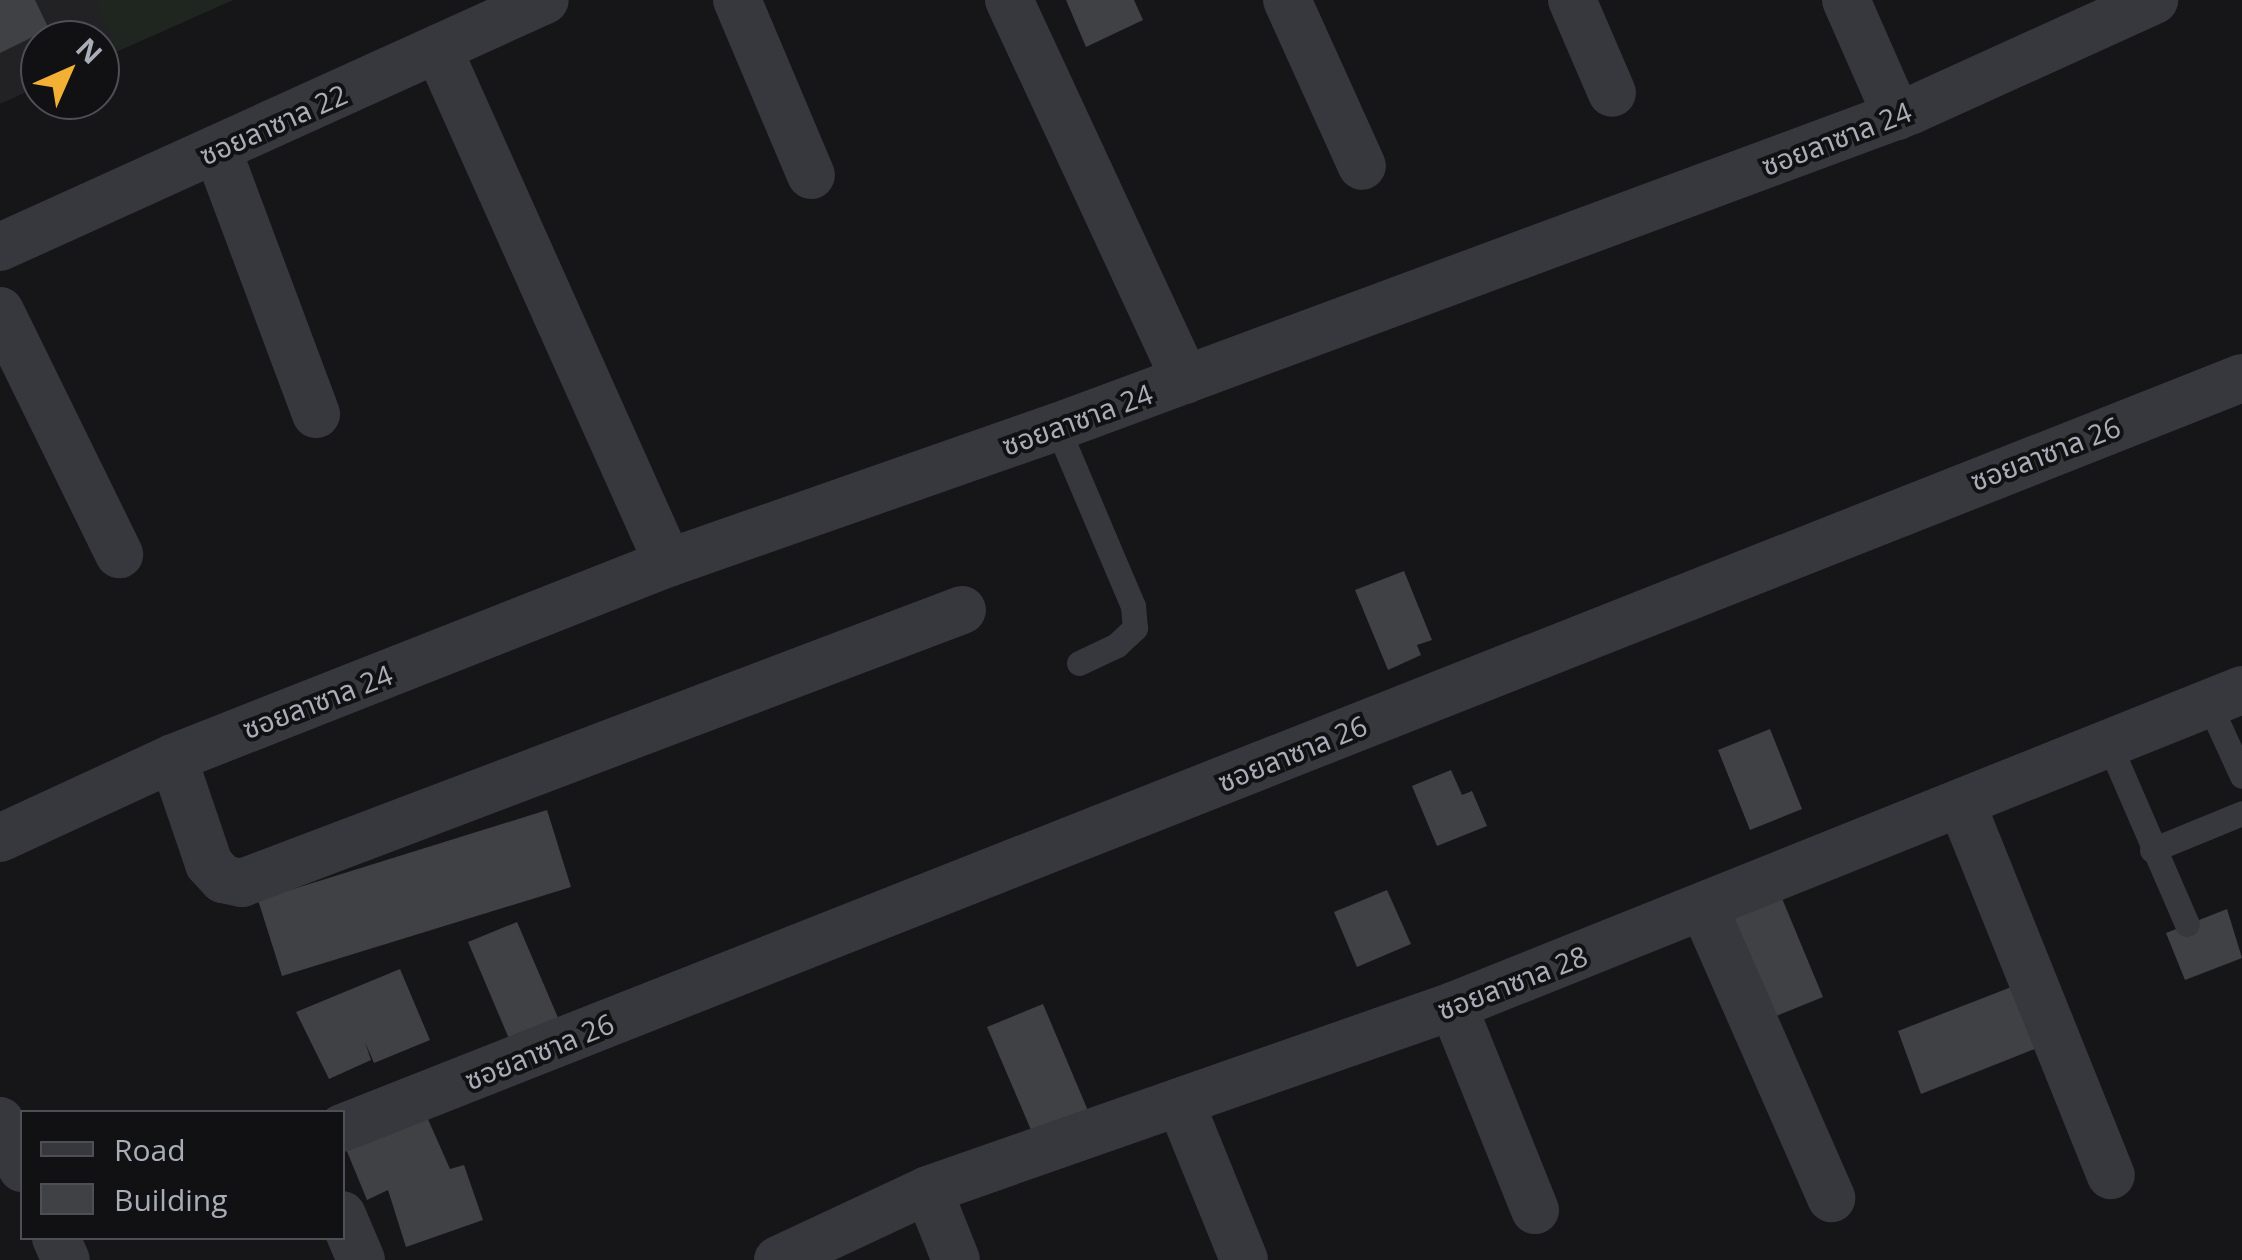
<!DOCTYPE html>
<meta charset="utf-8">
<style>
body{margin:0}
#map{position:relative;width:2242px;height:1260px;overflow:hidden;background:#161618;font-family:"Open Sans","Noto Sans Thai",sans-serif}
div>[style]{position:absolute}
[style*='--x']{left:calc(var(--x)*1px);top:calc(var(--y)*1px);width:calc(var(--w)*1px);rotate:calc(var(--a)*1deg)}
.built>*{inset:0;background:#222225}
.green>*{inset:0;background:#1e261f}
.building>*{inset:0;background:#404145}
.lane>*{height:25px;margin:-12.5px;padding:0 12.5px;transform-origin:12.5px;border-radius:12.5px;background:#37383d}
.street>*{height:48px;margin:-24px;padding:0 24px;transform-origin:24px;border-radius:24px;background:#37383d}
span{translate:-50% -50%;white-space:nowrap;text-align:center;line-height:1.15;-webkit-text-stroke:8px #111113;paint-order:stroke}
.street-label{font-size:28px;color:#a8adb8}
.legend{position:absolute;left:20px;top:1110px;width:325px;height:130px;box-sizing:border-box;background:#111113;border:2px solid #4d4f55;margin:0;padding:12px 18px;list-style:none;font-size:30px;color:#a8adb8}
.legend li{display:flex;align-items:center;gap:20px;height:50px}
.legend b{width:50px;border:2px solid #4d4f55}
.north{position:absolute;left:20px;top:20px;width:100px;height:100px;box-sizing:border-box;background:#111113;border:2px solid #4d4f55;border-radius:50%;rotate:45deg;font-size:28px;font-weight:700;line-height:40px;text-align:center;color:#a8adb8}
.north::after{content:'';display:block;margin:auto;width:35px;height:45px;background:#f2b134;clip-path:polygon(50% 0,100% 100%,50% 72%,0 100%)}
</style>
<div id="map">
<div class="built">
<i style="clip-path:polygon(0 0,233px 0,100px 59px,100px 40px,40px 40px,40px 86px,0 104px)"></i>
</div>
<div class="green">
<i style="clip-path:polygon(95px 0,233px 0,118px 51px)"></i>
</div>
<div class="building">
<i style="clip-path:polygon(0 0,35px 0,49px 29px,0 53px)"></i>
<i style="clip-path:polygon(1066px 0,1134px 0,1143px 20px,1086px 47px)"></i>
<i style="clip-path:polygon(1404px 571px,1432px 640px,1417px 645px,1421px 655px,1388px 670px,1355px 590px)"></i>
<i style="clip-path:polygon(1770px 729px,1802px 809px,1750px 830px,1718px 750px)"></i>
<i style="clip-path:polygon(1451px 770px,1462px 795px,1472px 791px,1487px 826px,1437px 846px,1412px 786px)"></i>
<i style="clip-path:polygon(547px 810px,571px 887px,282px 976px,258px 900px)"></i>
<i style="clip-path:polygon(1387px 890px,1411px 944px,1357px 967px,1334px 912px)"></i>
<i style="clip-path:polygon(1781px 896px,1823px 997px,1774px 1017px,1732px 915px)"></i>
<i style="clip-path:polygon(2227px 909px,2242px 958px,2185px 980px,2166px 933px)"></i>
<i style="clip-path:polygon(517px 922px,559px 1020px,510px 1041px,468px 942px)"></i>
<i style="clip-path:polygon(400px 969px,430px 1040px,374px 1063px,365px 1042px,371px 1060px,329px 1079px,296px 1012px)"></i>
<i style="clip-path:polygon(2014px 986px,2040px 1047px,1921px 1094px,1898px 1031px)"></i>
<i style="clip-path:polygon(1043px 1004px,1089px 1113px,1034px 1137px,987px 1027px)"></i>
<i style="clip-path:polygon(427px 1117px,450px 1169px,464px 1165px,483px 1220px,406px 1247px,388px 1190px,367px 1200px,346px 1149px)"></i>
</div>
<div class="lane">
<i style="--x:1057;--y:427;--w:194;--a:67"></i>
<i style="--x:1133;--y:606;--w:22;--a:85"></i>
<i style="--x:1135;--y:628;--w:25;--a:137"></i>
<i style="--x:1117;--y:645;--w:42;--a:154.7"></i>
<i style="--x:2209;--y:704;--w:79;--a:65.4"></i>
<i style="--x:2109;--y:744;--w:196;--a:66.6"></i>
<i style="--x:2152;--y:850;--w:97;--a:-22.3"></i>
</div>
<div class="street">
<i style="--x:737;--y:0;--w:190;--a:67.1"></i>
<i style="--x:1009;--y:0;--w:419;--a:65.1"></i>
<i style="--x:1287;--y:0;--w:182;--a:65.7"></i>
<i style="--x:1572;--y:0;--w:101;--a:66.7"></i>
<i style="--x:1846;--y:0;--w:127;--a:66.3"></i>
<i style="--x:438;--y:49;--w:563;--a:65.89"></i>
<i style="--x:217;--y:149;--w:283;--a:69.5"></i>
<i style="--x:0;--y:247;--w:598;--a:-24.38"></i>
<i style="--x:0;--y:311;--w:271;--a:63.9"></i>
<i style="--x:173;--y:758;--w:112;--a:71.2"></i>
<i style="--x:209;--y:864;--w:21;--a:47"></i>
<i style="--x:223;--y:879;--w:19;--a:12"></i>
<i style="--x:242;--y:883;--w:770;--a:-20.77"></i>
<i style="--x:1962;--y:805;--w:399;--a:68.1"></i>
<i style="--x:0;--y:838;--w:191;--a:-24.8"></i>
<i style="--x:173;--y:758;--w:532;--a:-21.5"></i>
<i style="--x:668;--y:563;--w:412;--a:-19.3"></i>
<i style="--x:1057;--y:427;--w:912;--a:-20.34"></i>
<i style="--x:1912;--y:110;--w:266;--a:-24.4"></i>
<i style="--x:1704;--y:908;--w:317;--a:66.3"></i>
<i style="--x:1453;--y:1006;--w:220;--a:68.1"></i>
<i style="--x:1180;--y:1102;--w:170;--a:67.9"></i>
<i style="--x:0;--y:1121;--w:52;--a:64.9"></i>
<i style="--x:342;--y:1128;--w:2043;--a:-21.54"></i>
<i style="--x:928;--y:1190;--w:75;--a:68.2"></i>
<i style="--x:342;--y:1215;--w:49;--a:67.1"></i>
<i style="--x:56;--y:1238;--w:24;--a:66"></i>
<i style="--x:778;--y:1260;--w:166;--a:-25"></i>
<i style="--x:928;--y:1190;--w:556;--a:-19.31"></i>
<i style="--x:1453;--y:1006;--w:850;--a:-21.83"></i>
</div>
<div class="street-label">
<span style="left:273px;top:124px;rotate:-24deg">ซอยลาซาล 22</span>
<span style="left:1836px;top:138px;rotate:-21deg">ซอยลาซาล 24</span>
<span style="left:1077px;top:419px;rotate:-20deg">ซอยลาซาล 24</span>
<span style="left:2045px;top:453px;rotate:-21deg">ซอยลาซาล 26</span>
<span style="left:317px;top:701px;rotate:-21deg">ซอยลาซาล 24</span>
<span style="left:1292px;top:753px;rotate:-22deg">ซอยลาซาล 26</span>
<span style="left:1512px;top:982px;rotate:-21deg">ซอยลาซาล 28</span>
<span style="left:539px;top:1051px;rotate:-22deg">ซอยลาซาล 26</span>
</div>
<ul class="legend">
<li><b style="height:12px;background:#37383d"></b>Road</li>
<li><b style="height:28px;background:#404145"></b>Building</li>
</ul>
<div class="north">N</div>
</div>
